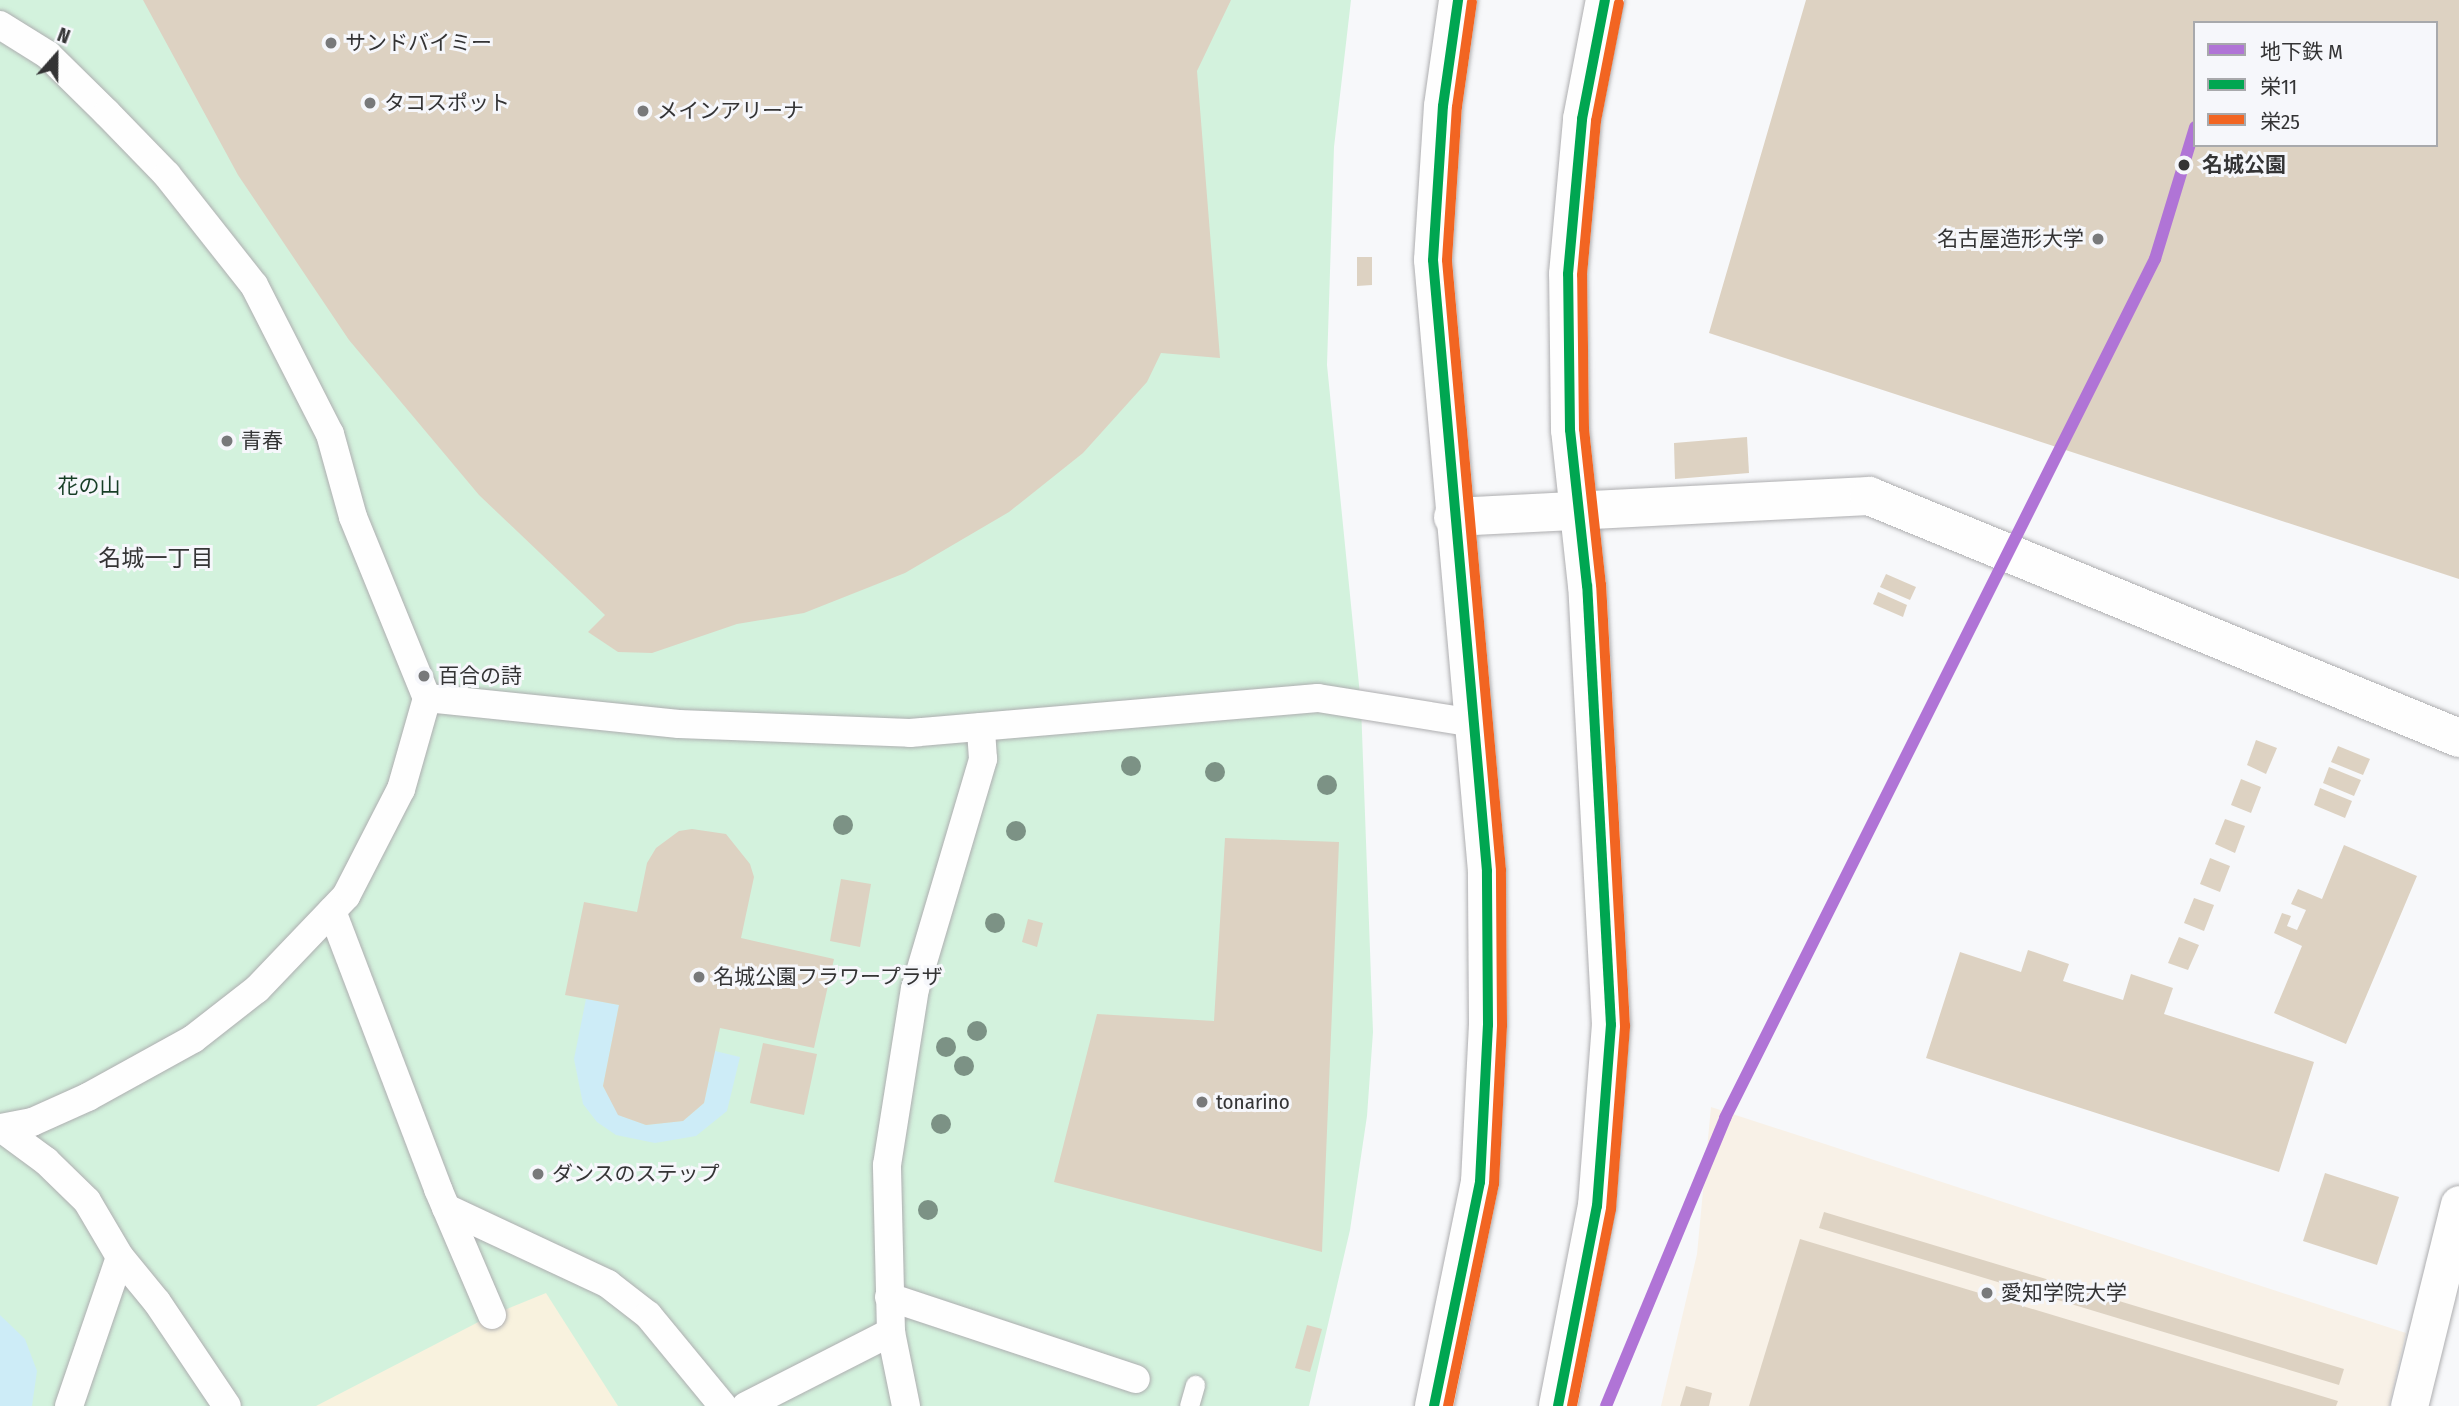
<!DOCTYPE html>
<meta charset="utf-8">
<style>
body{margin:0}
#map{position:relative;width:2459px;height:1406px;overflow:hidden;background:#f7f8fa;font-family:"Fira Sans Condensed","Noto Sans JP",sans-serif}
div>[style]{position:absolute}
[style*='--x']{left:calc(var(--x)*1px);top:calc(var(--y)*1px);width:calc(var(--w)*1px);rotate:calc(var(--a)*1deg)}
.education>*{inset:0;background:#f8f1e7}
.green>*{inset:0;background:#d3f2dd}
.sand>*{inset:0;background:#f8f2de}
.water>*{inset:0;background:#cdecf7}
.building>*{inset:0;background:#ddd2c2}
.roads{filter:drop-shadow(0 0 2px #aeaeb0) drop-shadow(0 0 2px #aeaeb0)}
.service>*{height:19px;margin:-9.5px;padding:0 9.5px;transform-origin:9.5px;border-radius:9.5px;background:#fefefe}
.pedestrian>*{height:28px;margin:-14px;padding:0 14px;transform-origin:14px;border-radius:14px;background:#fefefe}
.minor>*{height:37px;margin:-18.5px;padding:0 18.5px;transform-origin:18.5px;border-radius:18.5px;background:#fefefe}
.tertiary>*{height:38px;margin:-19px;padding:0 19px;transform-origin:19px;border-radius:19px;background:#fefefe}
.bus-1>*{height:10px;margin:-5px;padding:0 5px;transform-origin:5px;border-radius:5px;background:#00a651}
.bus-2>*{height:10px;margin:-5px;padding:0 5px;transform-origin:5px;border-radius:5px;background:#f26522}
.metro-1>*{height:12px;margin:-6px;padding:0 6px;transform-origin:6px;border-radius:6px;background:#b074d6}
.trees>*{width:20px;height:20px;margin:-10px;border-radius:50%;background:#7c9285}
.dots>*{width:19px;height:19px;translate:-50% -50%;box-sizing:border-box;border:4px solid #f6f7fb;border-radius:50%}
span{translate:-50% -50%;white-space:nowrap;text-align:center;line-height:1.15;-webkit-text-stroke:6px #f6f7fb;paint-order:stroke}
.poi-label{font-size:21px;color:#343435}
.left{translate:0 -50%;text-align:left}
.right{translate:-100% -50%;text-align:right}
.stop-label{font-size:21px;color:#343435;font-weight:700}
.park-label{font-size:21px;color:#173e26}
.neighbourhood-label{font-size:23px;color:#343435}
.legend{position:absolute;left:2193px;top:21px;width:245px;height:126px;box-sizing:border-box;background:#f6f7fb;border:2px solid #a8a9ac;margin:0;padding:9px 12px;list-style:none;font-size:21px;color:#343435}
.legend li{display:flex;align-items:center;gap:14px;height:35px}
.legend b{width:35px;border:2px solid #a8a9ac}
.north{position:absolute;left:21px;top:21px;width:70px;height:70px;-webkit-text-stroke:5px #f6f7fb;paint-order:stroke;rotate:21deg;font-size:19px;font-weight:700;line-height:28px;text-align:center;color:#343435}
.north::after{content:'';display:block;margin:auto;width:24px;height:32px;background:#343435;clip-path:polygon(50% 0,100% 100%,50% 72%,0 100%)}
</style>
<div id="map">
<div class="education">
<i style="clip-path:polygon(1711px 1107px,2406px 1333px,2389px 1406px,1661px 1406px,1697px 1254px)"></i>
</div>
<div class="green">
<i style="clip-path:polygon(0 0,1351px 0,1334px 147px,1327px 365px,1361px 705px,1373px 1032px,1367px 1116px,1350px 1230px,1309px 1406px,0 1406px)"></i>
</div>
<div class="sand">
<i style="clip-path:polygon(546px 1293px,618px 1406px,316px 1406px,492px 1315px)"></i>
</div>
<div class="water">
<i style="clip-path:polygon(586px 999px,619px 1005px,603px 1086px,619px 1115px,646px 1125px,683px 1121px,704px 1103px,715px 1051px,740px 1057px,727px 1111px,696px 1136px,655px 1143px,616px 1135px,597px 1122px,583px 1104px,574px 1059px)"></i>
<i style="clip-path:polygon(0 1315px,25px 1339px,37px 1371px,32px 1406px,0 1406px)"></i>
</div>
<div class="building">
<i style="clip-path:polygon(143px 0,1231px 0,1197px 71px,1220px 358px,1161px 353px,1147px 382px,1083px 453px,1009px 512px,905px 573px,804px 613px,737px 624px,652px 653px,618px 652px,588px 632px,605px 615px,479px 495px,349px 340px,238px 175px)"></i>
<i style="clip-path:polygon(evenodd,1806px 0,2459px 0,2459px 579px,1709px 333px,1806px 0,2195px 23px,2436px 23px,2436px 145px,2195px 145px,2195px 23px)"></i>
<i style="clip-path:polygon(1357px 257px,1372px 257px,1372px 285px,1357px 286px)"></i>
<i style="clip-path:polygon(1747px 437px,1749px 473px,1675px 479px,1674px 443px)"></i>
<i style="clip-path:polygon(1886px 574px,1916px 587px,1910px 600px,1880px 587px)"></i>
<i style="clip-path:polygon(1878px 592px,1907px 605px,1903px 617px,1873px 604px)"></i>
<i style="clip-path:polygon(2256px 740px,2277px 748px,2266px 774px,2247px 765px)"></i>
<i style="clip-path:polygon(2338px 746px,2370px 759px,2363px 775px,2331px 762px)"></i>
<i style="clip-path:polygon(2329px 767px,2361px 780px,2354px 796px,2323px 783px)"></i>
<i style="clip-path:polygon(2241px 779px,2261px 787px,2251px 813px,2231px 805px)"></i>
<i style="clip-path:polygon(2320px 788px,2352px 801px,2345px 818px,2314px 805px)"></i>
<i style="clip-path:polygon(2225px 819px,2245px 826px,2235px 853px,2215px 844px)"></i>
<i style="clip-path:polygon(692px 829px,726px 834px,750px 864px,754px 877px,741px 938px,834px 959px,814px 1048px,720px 1028px,704px 1103px,683px 1121px,646px 1125px,618px 1115px,603px 1086px,619px 1005px,565px 995px,584px 902px,637px 912px,647px 863px,656px 848px,679px 831px)"></i>
<i style="clip-path:polygon(1225px 838px,1339px 842px,1322px 1252px,1054px 1182px,1097px 1014px,1214px 1021px)"></i>
<i style="clip-path:polygon(2344px 845px,2417px 876px,2346px 1044px,2274px 1013px,2302px 946px,2274px 933px,2282px 913px,2291px 916px,2287px 926px,2297px 930px,2306px 910px,2291px 904px,2298px 889px,2322px 899px)"></i>
<i style="clip-path:polygon(2210px 858px,2230px 866px,2220px 892px,2200px 884px)"></i>
<i style="clip-path:polygon(841px 879px,871px 884px,860px 947px,830px 941px)"></i>
<i style="clip-path:polygon(2194px 898px,2214px 905px,2204px 931px,2184px 923px)"></i>
<i style="clip-path:polygon(1028px 919px,1043px 923px,1037px 947px,1022px 942px)"></i>
<i style="clip-path:polygon(2179px 937px,2199px 945px,2188px 970px,2168px 963px)"></i>
<i style="clip-path:polygon(2028px 950px,2069px 964px,2063px 981px,2123px 1000px,2131px 974px,2173px 988px,2164px 1014px,2314px 1062px,2279px 1172px,1926px 1058px,1960px 952px,2021px 972px)"></i>
<i style="clip-path:polygon(763px 1043px,817px 1054px,804px 1115px,750px 1103px)"></i>
<i style="clip-path:polygon(2325px 1173px,2399px 1197px,2377px 1265px,2303px 1241px)"></i>
<i style="clip-path:polygon(1824px 1212px,2344px 1369px,2339px 1385px,1819px 1228px)"></i>
<i style="clip-path:polygon(1800px 1239px,2338px 1401px,2336px 1406px,1749px 1406px)"></i>
<i style="clip-path:polygon(1307px 1325px,1322px 1329px,1310px 1372px,1295px 1368px)"></i>
<i style="clip-path:polygon(1686px 1386px,1712px 1393px,1709px 1406px,1680px 1406px)"></i>
</div>
<div class="roads">
<div class="service">
<i style="--x:1189;--y:1406;--w:22;--a:-74"></i>
</div>
<div class="pedestrian">
<i style="--x:0;--y:25;--w:57;--a:32"></i>
<i style="--x:48;--y:55;--w:83;--a:44.5"></i>
<i style="--x:107;--y:113;--w:86;--a:45.9"></i>
<i style="--x:167;--y:175;--w:140;--a:51.7"></i>
<i style="--x:254;--y:285;--w:167;--a:63"></i>
<i style="--x:330;--y:434;--w:86;--a:74.5"></i>
<i style="--x:353;--y:517;--w:196;--a:67.8"></i>
<i style="--x:427;--y:698;--w:95;--a:105.9"></i>
<i style="--x:401;--y:789;--w:120;--a:117.2"></i>
<i style="--x:346;--y:896;--w:129;--a:133.7"></i>
<i style="--x:257;--y:989;--w:81;--a:142"></i>
<i style="--x:193;--y:1039;--w:120;--a:151.1"></i>
<i style="--x:88;--y:1097;--w:61;--a:155.9"></i>
<i style="--x:32;--y:1122;--w:33;--a:169"></i>
<i style="--x:427;--y:698;--w:253;--a:5.9"></i>
<i style="--x:679;--y:724;--w:231;--a:2.2"></i>
<i style="--x:910;--y:733;--w:409;--a:-4.9"></i>
<i style="--x:1318;--y:698;--w:158;--a:9.1"></i>
<i style="--x:332;--y:911;--w:298;--a:69.1"></i>
<i style="--x:438;--y:1189;--w:137;--a:66.8"></i>
<i style="--x:1;--y:1128;--w:56;--a:36.3"></i>
<i style="--x:46;--y:1161;--w:57;--a:44.3"></i>
<i style="--x:87;--y:1201;--w:65;--a:59.5"></i>
<i style="--x:120;--y:1257;--w:58;--a:50.6"></i>
<i style="--x:157;--y:1302;--w:125;--a:56.1"></i>
<i style="--x:446;--y:1208;--w:179;--a:25.1"></i>
<i style="--x:608;--y:1284;--w:51;--a:37.8"></i>
<i style="--x:648;--y:1315;--w:118;--a:50.5"></i>
<i style="--x:889;--y:1297;--w:260;--a:18.4"></i>
<i style="--x:69;--y:1406;--w:157;--a:-71.1"></i>
<i style="--x:746;--y:1406;--w:163;--a:-27"></i>
<i style="--x:906;--y:1406;--w:76;--a:-101.5"></i>
<i style="--x:891;--y:1332;--w:167;--a:-91.4"></i>
<i style="--x:887;--y:1165;--w:178;--a:-81"></i>
<i style="--x:915;--y:989;--w:240;--a:-73.5"></i>
<i style="--x:983;--y:759;--w:32;--a:-94"></i>
</div>
<div class="minor">
<i style="--x:2409;--y:1406;--w:208;--a:-76.1"></i>
</div>
<div class="tertiary">
<i style="--x:1453;--y:517;--w:417;--a:-2.9"></i>
<i style="--x:1869;--y:496;--w:638;--a:22.3"></i>
<i style="--x:1434;--y:1406;--w:229;--a:-78.4"></i>
<i style="--x:1480;--y:1182;--w:157;--a:-87.1"></i>
<i style="--x:1488;--y:1025;--w:154;--a:-90.4"></i>
<i style="--x:1487;--y:871;--w:613;--a:-95.05"></i>
<i style="--x:1433;--y:260;--w:154;--a:-86.3"></i>
<i style="--x:1443;--y:106;--w:107;--a:-81.9"></i>
<i style="--x:1558;--y:1406;--w:204;--a:-79"></i>
<i style="--x:1597;--y:1206;--w:182;--a:-85.6"></i>
<i style="--x:1611;--y:1025;--w:440;--a:-93.1"></i>
<i style="--x:1587;--y:586;--w:157;--a:-96.2"></i>
<i style="--x:1570;--y:430;--w:156;--a:-90.7"></i>
<i style="--x:1568;--y:274;--w:156;--a:-84.8"></i>
<i style="--x:1582;--y:119;--w:121;--a:-79.1"></i>
</div>
</div>
<div class="bus-1">
<i style="--x:1434;--y:1406;--w:229;--a:-78.4"></i>
<i style="--x:1480;--y:1182;--w:157;--a:-87.1"></i>
<i style="--x:1488;--y:1025;--w:154;--a:-90.4"></i>
<i style="--x:1487;--y:871;--w:613;--a:-95.05"></i>
<i style="--x:1433;--y:260;--w:154;--a:-86.3"></i>
<i style="--x:1443;--y:106;--w:107;--a:-81.9"></i>
<i style="--x:1558;--y:1406;--w:204;--a:-79"></i>
<i style="--x:1597;--y:1206;--w:182;--a:-85.6"></i>
<i style="--x:1611;--y:1025;--w:440;--a:-93.1"></i>
<i style="--x:1587;--y:586;--w:157;--a:-96.2"></i>
<i style="--x:1570;--y:430;--w:156;--a:-90.7"></i>
<i style="--x:1568;--y:274;--w:156;--a:-84.8"></i>
<i style="--x:1582;--y:119;--w:121;--a:-79.1"></i>
</div>
<div class="bus-2">
<i style="--x:1448;--y:1406;--w:227;--a:-78.3"></i>
<i style="--x:1494;--y:1184;--w:159;--a:-87.1"></i>
<i style="--x:1502;--y:1025;--w:155;--a:-90.4"></i>
<i style="--x:1501;--y:870;--w:612;--a:-95.06"></i>
<i style="--x:1447;--y:260;--w:153;--a:-86.3"></i>
<i style="--x:1457;--y:107;--w:106;--a:-81.9"></i>
<i style="--x:1572;--y:1406;--w:201;--a:-78.8"></i>
<i style="--x:1611;--y:1209;--w:184;--a:-85.6"></i>
<i style="--x:1625;--y:1026;--w:442;--a:-93.1"></i>
<i style="--x:1601;--y:585;--w:157;--a:-96.2"></i>
<i style="--x:1584;--y:429;--w:154;--a:-90.7"></i>
<i style="--x:1582;--y:275;--w:155;--a:-84.8"></i>
<i style="--x:1596;--y:121;--w:120;--a:-79"></i>
</div>
<div class="metro-1">
<i style="--x:1606;--y:1406;--w:312;--a:-67.5"></i>
<i style="--x:1725;--y:1118;--w:961;--a:-63.41"></i>
<i style="--x:2155;--y:259;--w:138;--a:-73.1"></i>
</div>
<div class="trees">
<i style="left:1131px;top:766px"></i>
<i style="left:1215px;top:772px"></i>
<i style="left:1327px;top:785px"></i>
<i style="left:843px;top:825px"></i>
<i style="left:1016px;top:831px"></i>
<i style="left:995px;top:923px"></i>
<i style="left:977px;top:1031px"></i>
<i style="left:946px;top:1047px"></i>
<i style="left:964px;top:1066px"></i>
<i style="left:941px;top:1124px"></i>
<i style="left:928px;top:1210px"></i>
</div>
<div class="dots">
<i style="left:331px;top:43px;background:#78797a"></i>
<i style="left:370px;top:103px;background:#78797a"></i>
<i style="left:643px;top:111px;background:#78797a"></i>
<i style="left:2184px;top:165px;background:#343435"></i>
<i style="left:2098px;top:239px;background:#78797a"></i>
<i style="left:227px;top:441px;background:#78797a"></i>
<i style="left:424px;top:676px;background:#78797a"></i>
<i style="left:699px;top:977px;background:#78797a"></i>
<i style="left:1202px;top:1102px;background:#78797a"></i>
<i style="left:538px;top:1174px;background:#78797a"></i>
<i style="left:1987px;top:1293px;background:#78797a"></i>
</div>
<div class="poi-label">
<span class="left" style="left:345px;top:43px">サンドバイミー</span>
<span class="left" style="left:384px;top:103px">タコスポット</span>
<span class="left" style="left:657px;top:111px">メインアリーナ</span>
<span class="right" style="left:2084px;top:239px">名古屋造形大学</span>
<span class="left" style="left:241px;top:441px">青春</span>
<span class="left" style="left:438px;top:676px">百合の詩</span>
<span class="left" style="left:713px;top:977px">名城公園フラワープラザ</span>
<span class="left" style="left:1216px;top:1102px">tonarino</span>
<span class="left" style="left:552px;top:1174px">ダンスのステップ</span>
<span class="left" style="left:2001px;top:1293px">愛知学院大学</span>
</div>
<div class="stop-label">
<span class="left" style="left:2202px;top:165px">名城公園</span>
</div>
<div class="park-label">
<span style="left:89px;top:486px">花の山</span>
</div>
<div class="neighbourhood-label">
<span style="left:156px;top:558px">名城一丁目</span>
</div>
<ul class="legend">
<li><b style="height:9px;background:#b074d6"></b>地下鉄 M</li>
<li><b style="height:9px;background:#00a651"></b>栄11</li>
<li><b style="height:9px;background:#f26522"></b>栄25</li>
</ul>
<div class="north">N</div>
</div>
